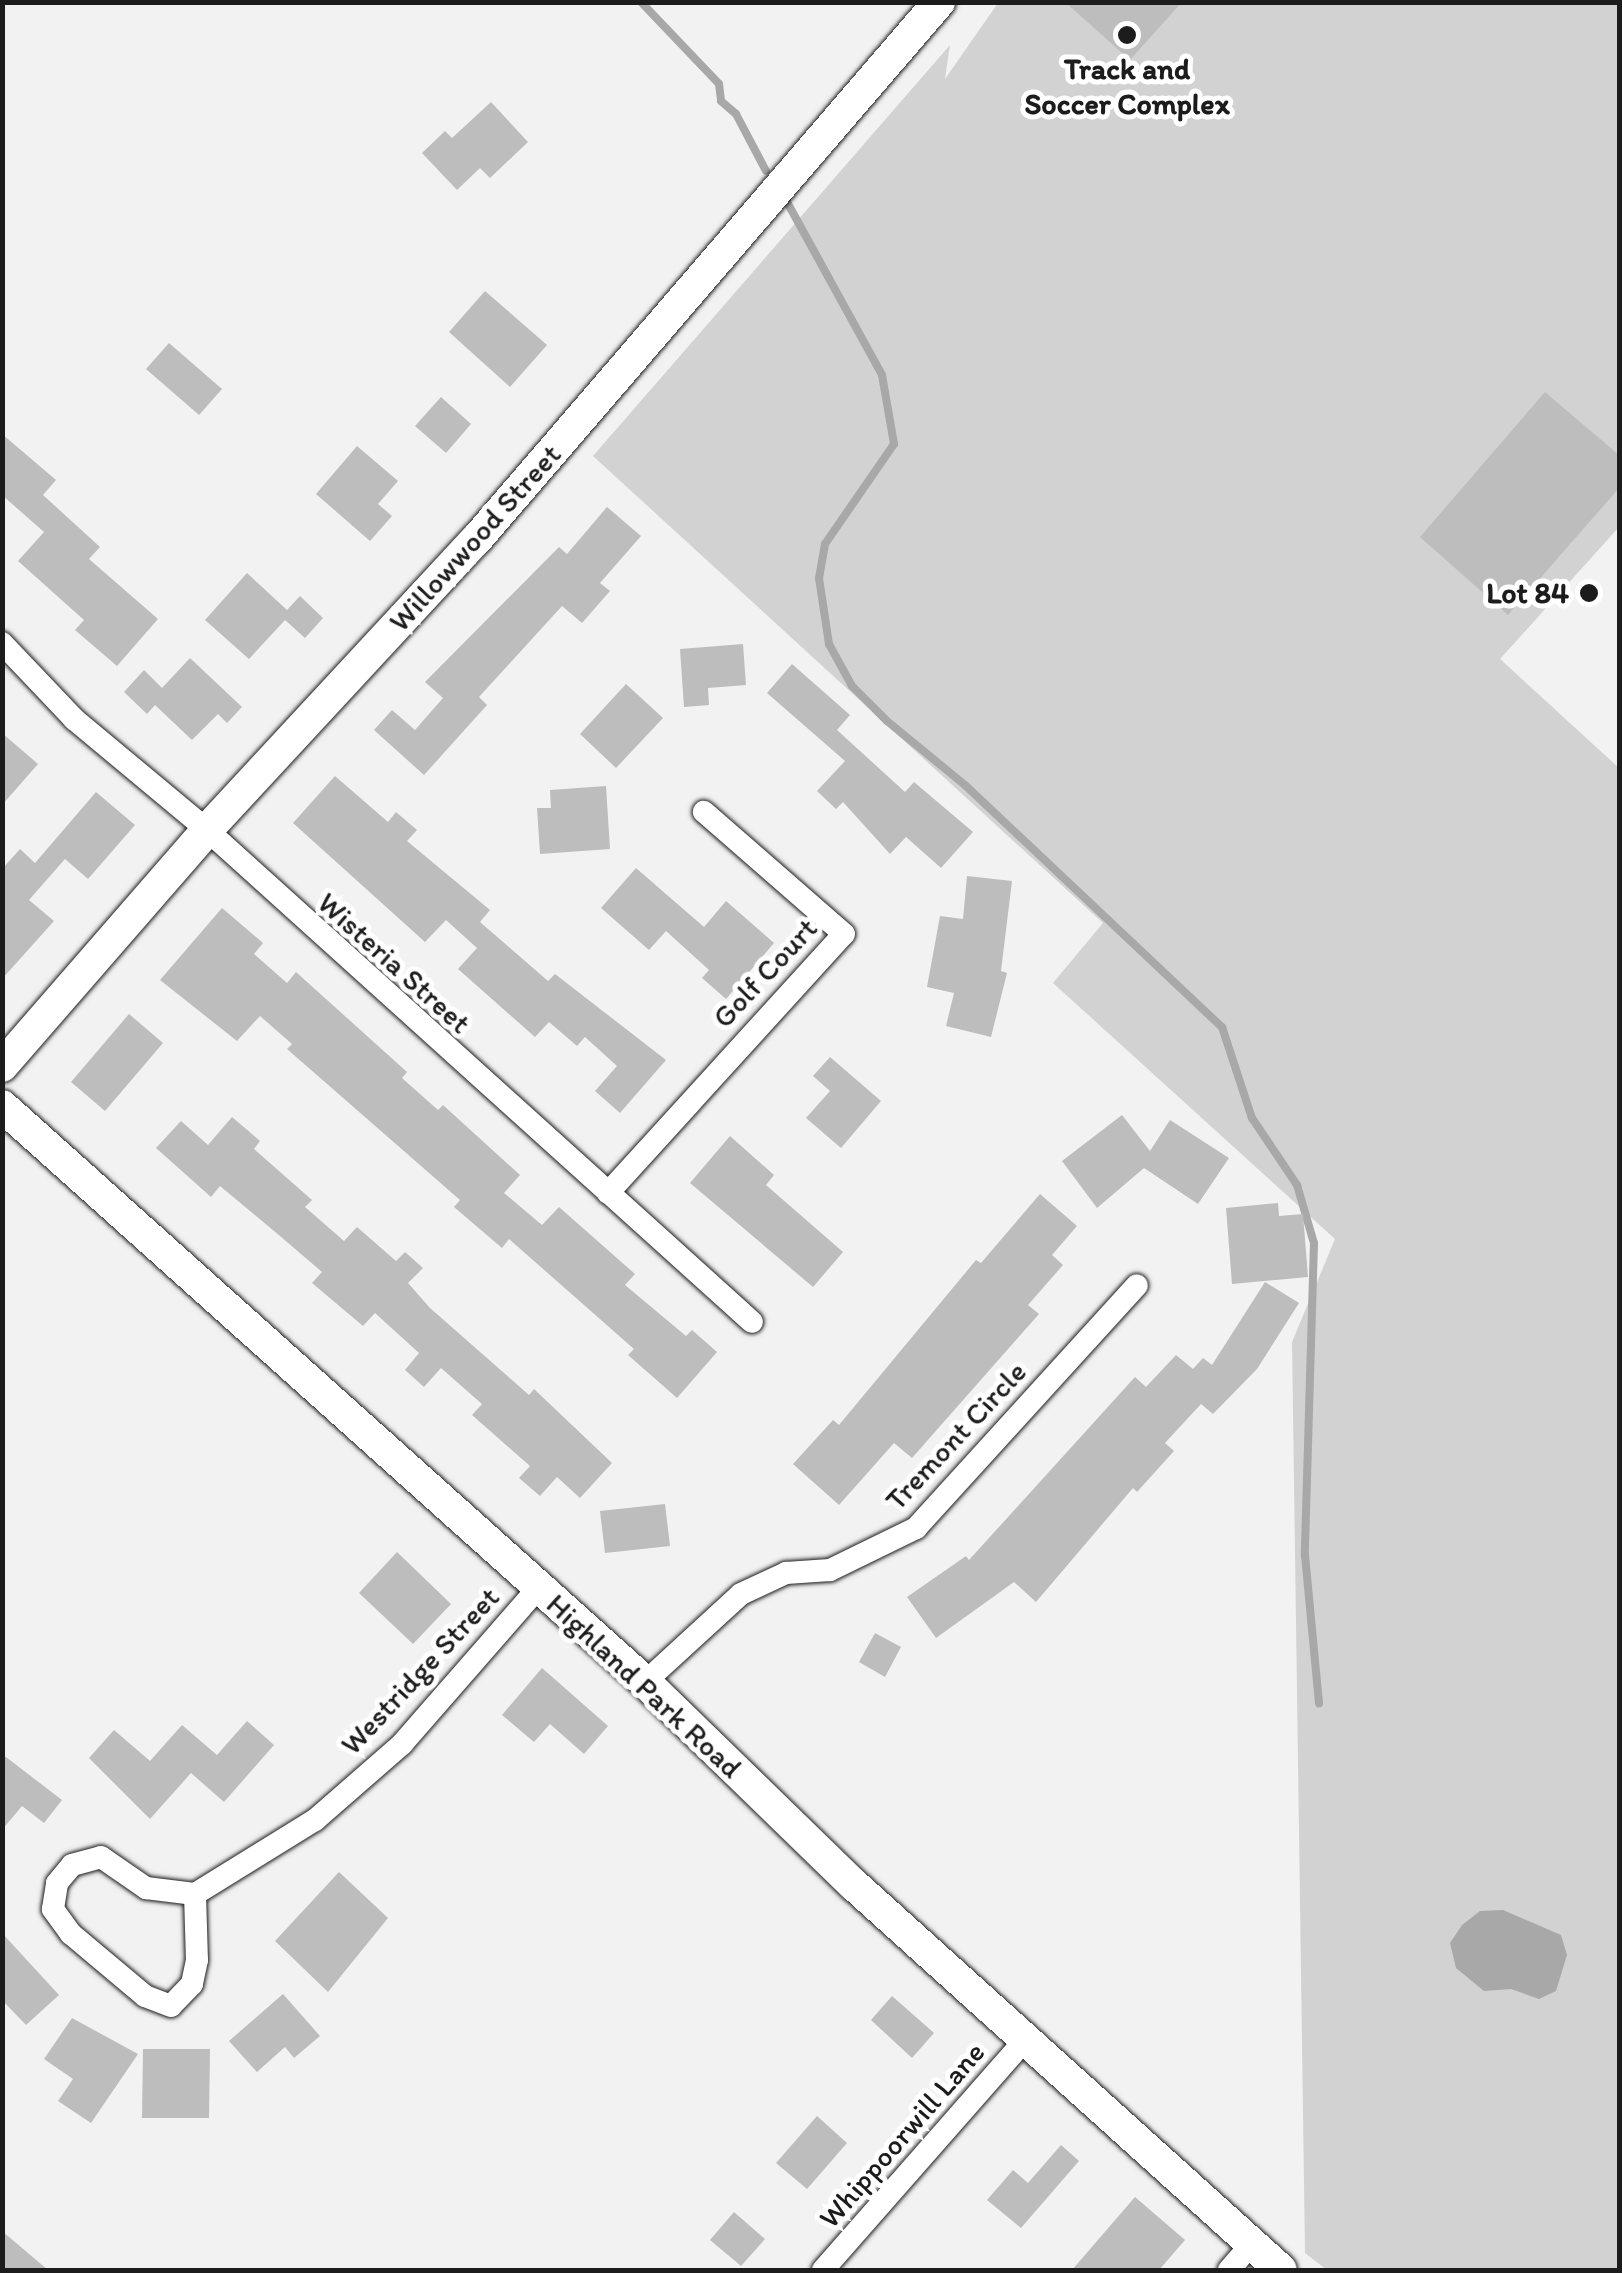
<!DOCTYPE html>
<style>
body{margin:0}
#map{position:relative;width:1622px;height:2273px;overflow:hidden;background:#f2f2f2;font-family:Itim,sans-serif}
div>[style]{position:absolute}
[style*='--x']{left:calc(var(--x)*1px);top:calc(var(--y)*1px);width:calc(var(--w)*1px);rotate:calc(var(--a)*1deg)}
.green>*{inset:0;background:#d2d2d2}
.water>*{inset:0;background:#a8a8a8}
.stream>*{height:8px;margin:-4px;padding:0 4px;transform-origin:4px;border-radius:4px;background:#a8a8a8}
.building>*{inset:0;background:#bdbdbd}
.roads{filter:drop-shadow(0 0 2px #1c1c1c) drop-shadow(0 0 2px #1c1c1c)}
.street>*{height:22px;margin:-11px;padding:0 11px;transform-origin:11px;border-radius:11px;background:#fff}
.secondary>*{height:32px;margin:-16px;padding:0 16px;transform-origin:16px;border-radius:16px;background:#fff}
.dots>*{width:28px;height:28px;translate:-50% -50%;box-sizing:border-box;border:5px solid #fff;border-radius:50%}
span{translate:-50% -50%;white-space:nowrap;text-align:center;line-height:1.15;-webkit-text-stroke:10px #fff;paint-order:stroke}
.poi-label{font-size:30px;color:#1c1c1c;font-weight:700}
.right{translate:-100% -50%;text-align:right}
.street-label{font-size:30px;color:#1c1c1c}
.frame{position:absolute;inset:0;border:5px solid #1c1c1c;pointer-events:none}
</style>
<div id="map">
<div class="green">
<i style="clip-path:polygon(998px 3px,1619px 3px,1619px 527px,1500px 659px,1619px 768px,1619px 2270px,1327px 2270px,1305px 2253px,1292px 1342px,1335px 1239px,1053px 983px,1103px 923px,593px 456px,950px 45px,945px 79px)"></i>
</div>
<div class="water">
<i style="clip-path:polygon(1503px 1910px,1561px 1935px,1567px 1955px,1556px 1991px,1539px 1999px,1511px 1989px,1484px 1991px,1456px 1968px,1450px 1943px,1462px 1925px,1480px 1911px)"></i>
</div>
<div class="stream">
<i style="--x:641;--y:2;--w:113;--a:46.4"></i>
<i style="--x:719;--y:84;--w:17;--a:83"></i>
<i style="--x:721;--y:101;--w:20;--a:41"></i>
<i style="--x:736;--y:114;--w:64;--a:62.2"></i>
<i style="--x:787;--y:202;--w:197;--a:61.2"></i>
<i style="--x:882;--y:375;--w:70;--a:80.1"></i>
<i style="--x:894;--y:444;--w:121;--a:124.6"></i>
<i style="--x:825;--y:544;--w:35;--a:100"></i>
<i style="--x:819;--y:578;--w:67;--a:81.4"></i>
<i style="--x:829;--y:644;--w:48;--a:61.3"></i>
<i style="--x:852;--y:686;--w:49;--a:45"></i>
<i style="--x:887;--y:721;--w:102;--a:39.4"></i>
<i style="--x:966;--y:786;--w:352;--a:43.3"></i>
<i style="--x:1222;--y:1027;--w:96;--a:71.8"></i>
<i style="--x:1252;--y:1118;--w:81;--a:56.1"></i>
<i style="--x:1297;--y:1185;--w:60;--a:73.7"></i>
<i style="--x:1314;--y:1243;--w:312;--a:91.7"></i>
<i style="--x:1305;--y:1555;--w:149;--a:84.6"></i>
</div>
<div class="building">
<i style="clip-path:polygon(1065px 2px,1182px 2px,1130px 60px)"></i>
<i style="clip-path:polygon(491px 102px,528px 142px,490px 178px,480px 168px,457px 190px,422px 153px,445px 131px,452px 138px)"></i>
<i style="clip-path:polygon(485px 291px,547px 345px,510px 387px,449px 332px)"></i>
<i style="clip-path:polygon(169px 343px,222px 389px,199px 415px,146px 369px)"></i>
<i style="clip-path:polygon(1545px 392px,1620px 456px,1620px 487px,1508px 615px,1420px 537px)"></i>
<i style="clip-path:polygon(441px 397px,471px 424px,446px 453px,415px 426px)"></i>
<i style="clip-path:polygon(2px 434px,56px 480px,43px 495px,100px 547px,89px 559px,158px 619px,117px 666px,75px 630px,84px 620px,18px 561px,44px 532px,2px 495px)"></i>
<i style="clip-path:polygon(357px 446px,398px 481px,378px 504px,392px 516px,370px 541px,316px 494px)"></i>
<i style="clip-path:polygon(607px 507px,641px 536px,600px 583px,610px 591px,582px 623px,562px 606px,479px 697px,487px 705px,424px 775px,374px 730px,392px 710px,415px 730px,443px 698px,425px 682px,559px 547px,567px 554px)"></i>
<i style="clip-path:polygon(247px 573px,287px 610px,300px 596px,323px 618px,305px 638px,285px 620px,249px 659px,205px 620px)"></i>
<i style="clip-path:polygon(743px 644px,746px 685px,708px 688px,709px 705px,684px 707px,680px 649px)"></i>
<i style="clip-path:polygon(190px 658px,242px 707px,227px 723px,218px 714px,192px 740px,155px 705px,147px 714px,124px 692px,144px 670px,162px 688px)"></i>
<i style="clip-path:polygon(792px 664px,850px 715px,837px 730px,905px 792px,914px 782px,973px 832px,941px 868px,906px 837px,890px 854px,843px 802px,836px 809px,817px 791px,845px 761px,767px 693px)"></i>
<i style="clip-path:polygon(626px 684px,663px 718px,616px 768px,580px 734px)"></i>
<i style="clip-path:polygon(2px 733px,38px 764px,2px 805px)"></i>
<i style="clip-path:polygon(335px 776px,388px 822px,396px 812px,417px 830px,407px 841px,490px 910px,480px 922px,548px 981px,555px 974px,666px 1060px,620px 1113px,595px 1091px,617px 1066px,585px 1037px,577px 1046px,549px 1022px,535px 1037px,458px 969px,477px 948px,446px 920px,425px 942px,293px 823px)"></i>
<i style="clip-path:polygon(606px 786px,610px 849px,540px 854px,537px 808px,551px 808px,550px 790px)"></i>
<i style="clip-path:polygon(96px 792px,135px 825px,88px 879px,65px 859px,29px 900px,54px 921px,2px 979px,2px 869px,20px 849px,35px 863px)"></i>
<i style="clip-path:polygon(636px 868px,704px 927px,726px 901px,774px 943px,726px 999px,702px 978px,709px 970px,666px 931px,649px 950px,601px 908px)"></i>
<i style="clip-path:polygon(967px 876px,1012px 881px,1001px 971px,1007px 973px,991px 1037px,946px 1026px,954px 993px,927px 987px,940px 916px,963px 919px)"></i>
<i style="clip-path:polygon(222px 908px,263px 943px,254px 954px,287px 983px,296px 972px,407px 1072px,402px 1078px,438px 1110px,443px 1105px,520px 1175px,504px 1193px,542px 1225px,559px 1207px,635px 1274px,625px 1285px,686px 1336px,692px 1330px,717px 1352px,677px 1398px,628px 1355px,634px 1349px,509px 1239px,502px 1248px,454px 1207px,460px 1200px,287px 1049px,292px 1044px,260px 1016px,237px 1041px,160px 980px)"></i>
<i style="clip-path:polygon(129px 1014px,163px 1043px,105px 1111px,71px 1082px)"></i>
<i style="clip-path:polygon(830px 1057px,881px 1101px,841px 1148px,806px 1118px,830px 1091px,813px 1076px)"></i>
<i style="clip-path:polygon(1122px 1115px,1150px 1151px,1170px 1120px,1229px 1158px,1198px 1204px,1144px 1168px,1097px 1208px,1062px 1161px)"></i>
<i style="clip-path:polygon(232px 1117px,260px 1141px,254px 1149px,312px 1200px,305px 1207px,344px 1241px,357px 1227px,396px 1261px,405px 1252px,423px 1268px,408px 1283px,430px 1308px,529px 1395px,534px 1389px,612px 1463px,580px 1498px,557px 1477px,540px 1496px,519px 1478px,530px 1466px,472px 1415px,482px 1404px,441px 1368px,424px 1387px,405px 1370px,419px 1353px,375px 1313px,363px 1326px,312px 1283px,322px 1272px,280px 1236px,220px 1186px,211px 1197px,156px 1148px,181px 1121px,208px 1145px)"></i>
<i style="clip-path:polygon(730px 1136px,774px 1175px,766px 1185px,843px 1252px,813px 1287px,690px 1183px)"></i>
<i style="clip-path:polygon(1040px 1194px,1077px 1226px,1052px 1255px,1063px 1265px,1028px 1305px,1039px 1314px,912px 1458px,894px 1443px,839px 1505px,793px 1464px,833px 1420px,839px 1425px,976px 1260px,981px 1263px)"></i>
<i style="clip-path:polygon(1278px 1203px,1279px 1216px,1303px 1214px,1308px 1277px,1232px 1284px,1226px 1208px)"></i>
<i style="clip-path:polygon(1265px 1282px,1299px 1303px,1257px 1369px,1213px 1414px,1201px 1404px,1165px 1443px,1174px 1451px,1137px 1492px,1133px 1488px,1036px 1602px,1014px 1582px,936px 1638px,907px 1597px,966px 1556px,969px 1560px,1135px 1377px,1146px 1387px,1176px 1355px,1193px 1369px,1203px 1358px,1212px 1365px)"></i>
<i style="clip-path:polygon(665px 1504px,670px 1546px,605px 1553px,600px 1511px)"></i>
<i style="clip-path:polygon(397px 1552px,451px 1604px,413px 1644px,359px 1593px)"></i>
<i style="clip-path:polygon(875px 1633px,901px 1647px,885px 1677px,859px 1662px)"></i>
<i style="clip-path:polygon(542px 1668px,608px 1726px,584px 1754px,550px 1724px,534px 1742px,502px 1715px)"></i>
<i style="clip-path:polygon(247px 1721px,274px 1745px,224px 1802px,191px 1773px,150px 1819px,89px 1758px,114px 1730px,150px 1761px,182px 1725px,217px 1755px)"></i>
<i style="clip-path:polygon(2px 1754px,62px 1800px,44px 1823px,22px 1806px,2px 1830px)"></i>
<i style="clip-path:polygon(339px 1872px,388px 1918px,328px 1992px,275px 1941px)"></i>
<i style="clip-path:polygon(2px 1933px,59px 1995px,26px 2025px,2px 2000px)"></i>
<i style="clip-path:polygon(283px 1994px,320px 2036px,294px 2058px,285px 2047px,257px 2072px,229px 2041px)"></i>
<i style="clip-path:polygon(892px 1996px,934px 2033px,912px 2058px,871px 2020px)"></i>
<i style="clip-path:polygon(72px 2018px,138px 2054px,91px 2123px,58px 2101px,73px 2079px,44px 2059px)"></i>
<i style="clip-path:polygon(143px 2049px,210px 2049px,209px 2118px,142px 2118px)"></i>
<i style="clip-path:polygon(817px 2116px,847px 2143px,807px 2189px,776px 2163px)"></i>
<i style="clip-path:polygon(1061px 2145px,1079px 2161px,1021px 2228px,987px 2200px,1013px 2170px,1028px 2183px)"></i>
<i style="clip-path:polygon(1135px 2197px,1185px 2240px,1159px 2270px,1072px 2270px)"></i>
<i style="clip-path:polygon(734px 2212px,765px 2239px,741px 2266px,710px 2240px)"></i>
<i style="clip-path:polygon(2px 2231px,48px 2270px,2px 2270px)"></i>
</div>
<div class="roads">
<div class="street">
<i style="--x:2;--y:643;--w:105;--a:46.5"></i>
<i style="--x:74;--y:719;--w:173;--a:39.8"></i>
<i style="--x:207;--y:830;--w:734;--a:42.07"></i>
<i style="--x:608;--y:1193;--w:350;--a:-47.7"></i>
<i style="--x:844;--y:934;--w:186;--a:-138.9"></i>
<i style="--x:645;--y:1682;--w:130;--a:-42.5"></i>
<i style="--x:741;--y:1594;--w:50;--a:-25"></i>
<i style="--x:786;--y:1573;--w:44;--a:-3.9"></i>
<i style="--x:830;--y:1570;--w:96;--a:-26"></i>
<i style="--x:916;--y:1528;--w:328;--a:-47.7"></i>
<i style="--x:195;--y:1894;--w:66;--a:88.3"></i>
<i style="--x:197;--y:1960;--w:25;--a:102"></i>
<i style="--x:192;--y:1984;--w:30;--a:134"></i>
<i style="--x:171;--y:2006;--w:28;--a:-159"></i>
<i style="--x:145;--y:1996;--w:97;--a:-140"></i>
<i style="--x:71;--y:1934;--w:31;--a:-126"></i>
<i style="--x:53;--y:1909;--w:26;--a:-81"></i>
<i style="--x:57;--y:1883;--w:23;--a:-50"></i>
<i style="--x:72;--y:1865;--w:30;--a:-15"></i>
<i style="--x:101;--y:1857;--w:55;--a:34.6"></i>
<i style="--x:146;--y:1888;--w:49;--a:7"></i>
<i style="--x:195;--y:1894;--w:141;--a:-31.7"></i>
<i style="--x:315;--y:1820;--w:116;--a:-41.1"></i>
<i style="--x:402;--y:1744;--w:208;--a:-48.9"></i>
<i style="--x:823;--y:2270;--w:308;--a:-48.7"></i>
<i style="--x:1229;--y:2270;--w:35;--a:-49"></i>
</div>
<div class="secondary">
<i style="--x:2;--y:1066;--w:313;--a:-49"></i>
<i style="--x:207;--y:830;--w:396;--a:-47.2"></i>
<i style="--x:476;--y:540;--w:710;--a:-49.28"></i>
<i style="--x:2;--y:1106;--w:863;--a:41.85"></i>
<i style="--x:645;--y:1682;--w:290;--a:44.2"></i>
<i style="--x:853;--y:1884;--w:576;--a:42.05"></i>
</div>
</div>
<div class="dots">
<i style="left:1127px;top:35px;background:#1c1c1c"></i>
<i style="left:1589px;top:593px;background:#1c1c1c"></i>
</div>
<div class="poi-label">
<span style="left:1127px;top:86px">Track and<br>Soccer Complex</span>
<span class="right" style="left:1569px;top:593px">Lot 84</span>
</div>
<div class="street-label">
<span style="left:475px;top:538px;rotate:-48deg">Willowwood Street</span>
<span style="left:394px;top:963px;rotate:42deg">Wisteria Street</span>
<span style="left:765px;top:973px;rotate:-47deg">Golf Court</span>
<span style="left:956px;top:1436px;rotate:-47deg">Tremont Circle</span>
<span style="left:420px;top:1671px;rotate:-47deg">Westridge Street</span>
<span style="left:644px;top:1686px;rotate:43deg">Highland Park Road</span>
<span style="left:902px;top:2135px;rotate:-49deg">Whippoorwill Lane</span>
</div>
<div class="frame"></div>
</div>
